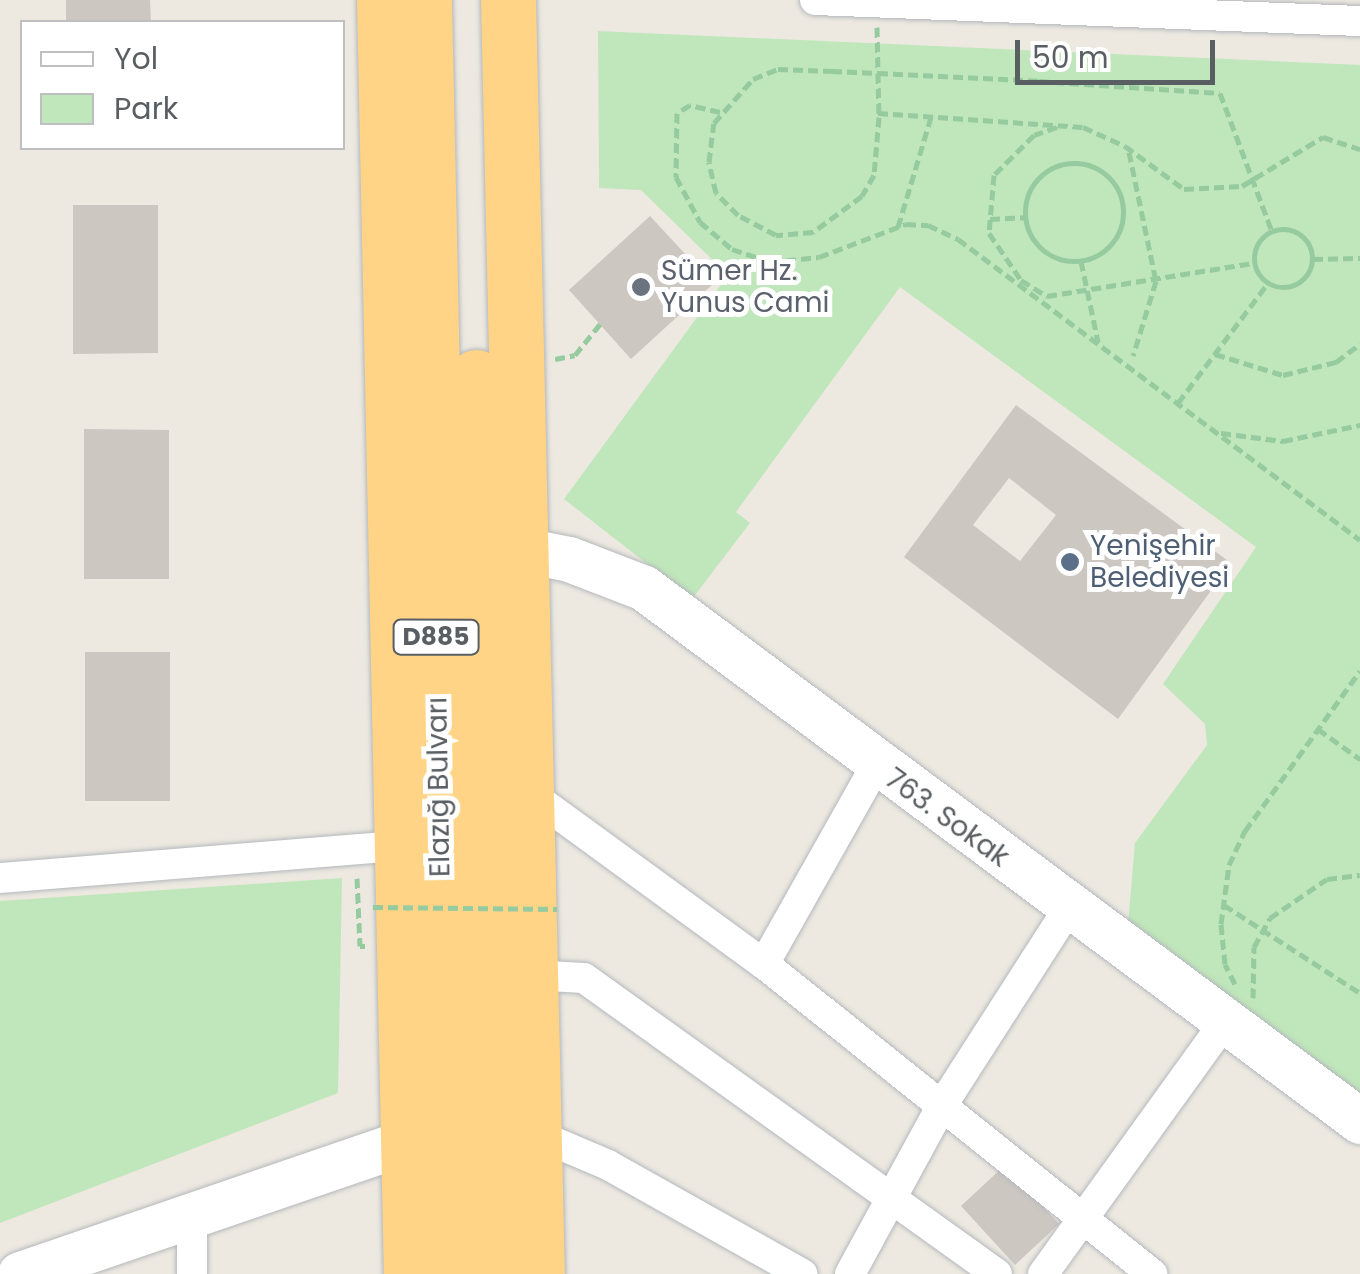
<!DOCTYPE html>
<meta charset="utf-8">
<style>
body{margin:0}
#map{position:relative;width:1360px;height:1274px;overflow:hidden;background:#ede9e1;font-family:Poppins,sans-serif}
div>[style]{position:absolute}
[style*='--x']{left:calc(var(--x)*1px);top:calc(var(--y)*1px);width:calc(var(--w)*1px);rotate:calc(var(--a)*1deg)}
.green>*{inset:0;background:#c0e6bb}
.building>*{inset:0;background:#cdc7c2}
.path>*{height:5px;margin-top:-2.5px;transform-origin:0;background:repeating-linear-gradient(90deg,#96ca9f 0 10px,transparent 0 15px)}
.path>.ring{margin:-2.5px;padding:0;box-sizing:content-box;background:none;border:5px solid #96ca9f;border-radius:50%}
.roads{filter:drop-shadow(0 0 2px #b4b8bc) drop-shadow(0 0 2px #b4b8bc)}
.street>*{height:30px;margin:-15px;padding:0 15px;transform-origin:15px;border-radius:15px;background:#fff}
.secondary>*{height:45px;margin:-22.5px;padding:0 22.5px;transform-origin:22.5px;border-radius:22.5px;background:#fff}
.highway>*{height:55px;margin:-27.5px;padding:0 27.5px;transform-origin:27.5px;border-radius:27.5px;background:#ffd486}
.path-bridge>*{height:5px;margin-top:-2.5px;transform-origin:0;background:repeating-linear-gradient(90deg,#96ca9f 0 10px,transparent 0 15px)}
.dots>*{width:28px;height:28px;translate:-50% -50%;box-sizing:border-box;border:5px solid #fff;border-radius:50%}
span{translate:-50% -50%;white-space:nowrap;text-align:center;line-height:1.15;-webkit-text-stroke:10px #fff;paint-order:stroke}
.shield-label span{padding:2px 8px;background:#fff;border:2px solid;border-radius:8px;-webkit-text-stroke-width:0}
.shield-label{font-size:25px;color:#595e62;font-weight:700}
.worship-label{font-size:28px;color:#5b616d}
.left{translate:0 -50%;text-align:left}
.service-label{font-size:28px;color:#4e5e75}
.street-label{font-size:28px;color:#595e62}
.legend{position:absolute;left:20px;top:20px;width:325px;height:130px;box-sizing:border-box;background:#fff;border:2px solid #bdbfc0;margin:0;padding:12px 18px;list-style:none;font-size:30px;color:#595e62}
.legend li{display:flex;align-items:center;gap:20px;height:50px}
.legend b{width:50px;border:2px solid #bdbfc0}
.scale{position:absolute;left:1015px;top:40px;width:200px;height:45px;box-sizing:border-box;border:5px solid #595e62;border-top:0;padding-left:12px;font-size:30px;line-height:35px;white-space:nowrap;color:#595e62;-webkit-text-stroke:8px #fff;paint-order:stroke}
</style>
<div id="map">
<div class="green">
<i style="clip-path:polygon(598px 31px,1360px 65px,1360px 1094px,1128px 924px,1135px 843px,1207px 745px,1205px 724px,1163px 684px,1256px 547px,900px 287px,736px 512px,750px 523px,692px 599px,564px 499px,728px 275px,641px 190px,599px 188px)"></i>
<i style="clip-path:polygon(342px 878px,338px 1093px,0 1223px,0 901px)"></i>
</div>
<div class="building">
<i style="clip-path:polygon(66px 0,150px 0,151px 22px,66px 22px)"></i>
<i style="clip-path:polygon(73px 205px,158px 205px,158px 353px,73px 354px)"></i>
<i style="clip-path:polygon(650px 216px,713px 284px,631px 359px,569px 290px)"></i>
<i style="clip-path:polygon(evenodd,1016px 405px,1231px 563px,1118px 719px,904px 557px,1016px 405px,1009px 478px,1056px 515px,1020px 561px,973px 525px,1009px 478px)"></i>
<i style="clip-path:polygon(84px 429px,169px 430px,169px 579px,84px 579px)"></i>
<i style="clip-path:polygon(85px 652px,170px 652px,170px 801px,85px 801px)"></i>
<i style="clip-path:polygon(1005px 1165px,1059px 1224px,1015px 1265px,961px 1206px)"></i>
</div>
<div class="path">
<i style="--x:877;--y:27;--w:46;--a:88.8"></i>
<i style="--x:878;--y:73;--w:44;--a:88.7"></i>
<i style="--x:879;--y:117;--w:58;--a:94.9"></i>
<i style="--x:874;--y:175;--w:24;--a:120"></i>
<i style="--x:862;--y:196;--w:61;--a:143.7"></i>
<i style="--x:813;--y:232;--w:37;--a:175"></i>
<i style="--x:776;--y:235;--w:43;--a:-152.2"></i>
<i style="--x:738;--y:215;--w:31;--a:-135"></i>
<i style="--x:716;--y:193;--w:32;--a:-103"></i>
<i style="--x:709;--y:162;--w:39;--a:-83"></i>
<i style="--x:714;--y:123;--w:59;--a:-48.4"></i>
<i style="--x:753;--y:79;--w:27;--a:-22"></i>
<i style="--x:778;--y:69;--w:54;--a:2.1"></i>
<i style="--x:832;--y:71;--w:46;--a:2.5"></i>
<i style="--x:878;--y:73;--w:161;--a:2.8"></i>
<i style="--x:1039;--y:81;--w:181;--a:3.8"></i>
<i style="--x:1220;--y:93;--w:147;--a:69.4"></i>
<i style="--x:720;--y:112;--w:31;--a:-167"></i>
<i style="--x:690;--y:105;--w:15;--a:148"></i>
<i style="--x:677;--y:113;--w:64;--a:90.9"></i>
<i style="--x:676;--y:177;--w:51;--a:61.9"></i>
<i style="--x:700;--y:222;--w:42;--a:40.2"></i>
<i style="--x:732;--y:249;--w:41;--a:18.4"></i>
<i style="--x:771;--y:262;--w:48;--a:-5.9"></i>
<i style="--x:819;--y:257;--w:93;--a:-20.8"></i>
<i style="--x:906;--y:224;--w:22;--a:3"></i>
<i style="--x:928;--y:225;--w:33;--a:25"></i>
<i style="--x:958;--y:239;--w:502;--a:36.82"></i>
<i style="--x:878;--y:113;--w:205;--a:3.9"></i>
<i style="--x:1083;--y:127;--w:46;--a:24.3"></i>
<i style="--x:1125;--y:146;--w:73;--a:36.1"></i>
<i style="--x:1184;--y:189;--w:58;--a:-3"></i>
<i style="--x:1242;--y:186;--w:95;--a:-31.2"></i>
<i style="--x:1323;--y:137;--w:39;--a:18"></i>
<i style="--x:1057;--y:127;--w:24;--a:161"></i>
<i style="--x:1034;--y:135;--w:57;--a:135"></i>
<i style="--x:994;--y:175;--w:58;--a:94.9"></i>
<i style="--x:989;--y:233;--w:57;--a:55.8"></i>
<i style="--x:1021;--y:280;--w:31;--a:32"></i>
<i style="--x:1047;--y:296;--w:210;--a:-9.1"></i>
<i style="--x:1129;--y:152;--w:132;--a:78.2"></i>
<i style="--x:1156;--y:281;--w:78;--a:107"></i>
<i class="ring" style="left:1025px;top:163px;width:93px;height:93px"></i>
<i style="--x:990;--y:219;--w:35;--a:-3"></i>
<i style="--x:898;--y:227;--w:115;--a:-73.3"></i>
<i class="ring" style="left:1254px;top:229px;width:53px;height:53px"></i>
<i style="--x:1313;--y:259;--w:47;--a:-1.2"></i>
<i style="--x:1081;--y:261;--w:83;--a:78.1"></i>
<i style="--x:1215;--y:354;--w:71;--a:17.2"></i>
<i style="--x:1283;--y:375;--w:55;--a:-13.8"></i>
<i style="--x:1336;--y:362;--w:30;--a:-37"></i>
<i style="--x:555;--y:359;--w:20;--a:-11"></i>
<i style="--x:575;--y:355;--w:40;--a:-51"></i>
<i style="--x:1178;--y:403;--w:150;--a:-53.1"></i>
<i style="--x:1221;--y:433;--w:63;--a:7.4"></i>
<i style="--x:1283;--y:441;--w:79;--a:-11.7"></i>
<i style="--x:1318;--y:729;--w:52;--a:35.5"></i>
<i style="--x:357;--y:878;--w:68;--a:87.5"></i>
<i style="--x:360;--y:946;--w:5;--a:0"></i>
<i style="--x:1224;--y:905;--w:162;--a:32.9"></i>
<i style="--x:1235;--y:984;--w:22;--a:-117"></i>
<i style="--x:1225;--y:964;--w:40;--a:-95.7"></i>
<i style="--x:1221;--y:924;--w:60;--a:-82.3"></i>
<i style="--x:1229;--y:865;--w:38;--a:-65"></i>
<i style="--x:1245;--y:831;--w:197;--a:-54.3"></i>
<i style="--x:1253;--y:998;--w:51;--a:-88.9"></i>
<i style="--x:1254;--y:947;--w:33;--a:-61"></i>
<i style="--x:1270;--y:918;--w:69;--a:-34.4"></i>
<i style="--x:1327;--y:879;--w:33;--a:-7"></i>
</div>
<div class="roads">
<div class="street">
<i style="--x:815;--y:0;--w:545;--a:2.21"></i>
<i style="--x:525;--y:790;--w:296;--a:36.1"></i>
<i style="--x:764;--y:964;--w:497;--a:38.6"></i>
<i style="--x:0;--y:878;--w:402;--a:-4.6"></i>
<i style="--x:764;--y:964;--w:228;--a:-60.6"></i>
<i style="--x:530;--y:975;--w:54;--a:3.2"></i>
<i style="--x:584;--y:978;--w:508;--a:35.63"></i>
<i style="--x:533;--y:1133;--w:82;--a:23.1"></i>
<i style="--x:608;--y:1165;--w:223;--a:29.3"></i>
<i style="--x:192;--y:1210;--w:64;--a:90"></i>
<i style="--x:850;--y:1274;--w:190;--a:-61.4"></i>
<i style="--x:941;--y:1107;--w:237;--a:-57.3"></i>
<i style="--x:1043;--y:1274;--w:311;--a:-54.2"></i>
</div>
<div class="secondary">
<i style="--x:519;--y:549;--w:51;--a:11.3"></i>
<i style="--x:569;--y:559;--w:80;--a:21.1"></i>
<i style="--x:644;--y:588;--w:893;--a:36.66"></i>
<i style="--x:20;--y:1274;--w:411;--a:-18.9"></i>
</div>
<div class="highway">
<i style="--x:384;--y:0;--w:1274;--a:88.79"></i>
<i style="--x:424;--y:0;--w:1274;--a:88.79"></i>
<i style="--x:508;--y:0;--w:1274;--a:88.7"></i>
<i style="--x:476;--y:377;--w:897;--a:88.72"></i>
</div>
</div>
<div class="path-bridge">
<i style="--x:373;--y:907;--w:184;--a:0.6"></i>
</div>
<div class="dots">
<i style="left:641px;top:287px;background:#6b7280"></i>
<i style="left:1070px;top:562px;background:#5c6f8a"></i>
</div>
<div class="shield-label">
<span style="left:436px;top:637px">D885</span>
</div>
<div class="worship-label">
<span class="left" style="left:661px;top:287px">Sümer Hz.<br>Yunus Cami</span>
</div>
<div class="service-label">
<span class="left" style="left:1090px;top:562px">Yenişehir<br>Belediyesi</span>
</div>
<div class="street-label">
<span style="left:439px;top:787px;rotate:-91deg">Elazığ Bulvarı</span>
<span style="left:947px;top:818px;rotate:36deg">763. Sokak</span>
</div>
<ul class="legend">
<li><b style="height:12px;background:#fff"></b>Yol</li>
<li><b style="height:28px;background:#c0e6bb"></b>Park</li>
</ul>
<div class="scale">50 m</div>
</div>
